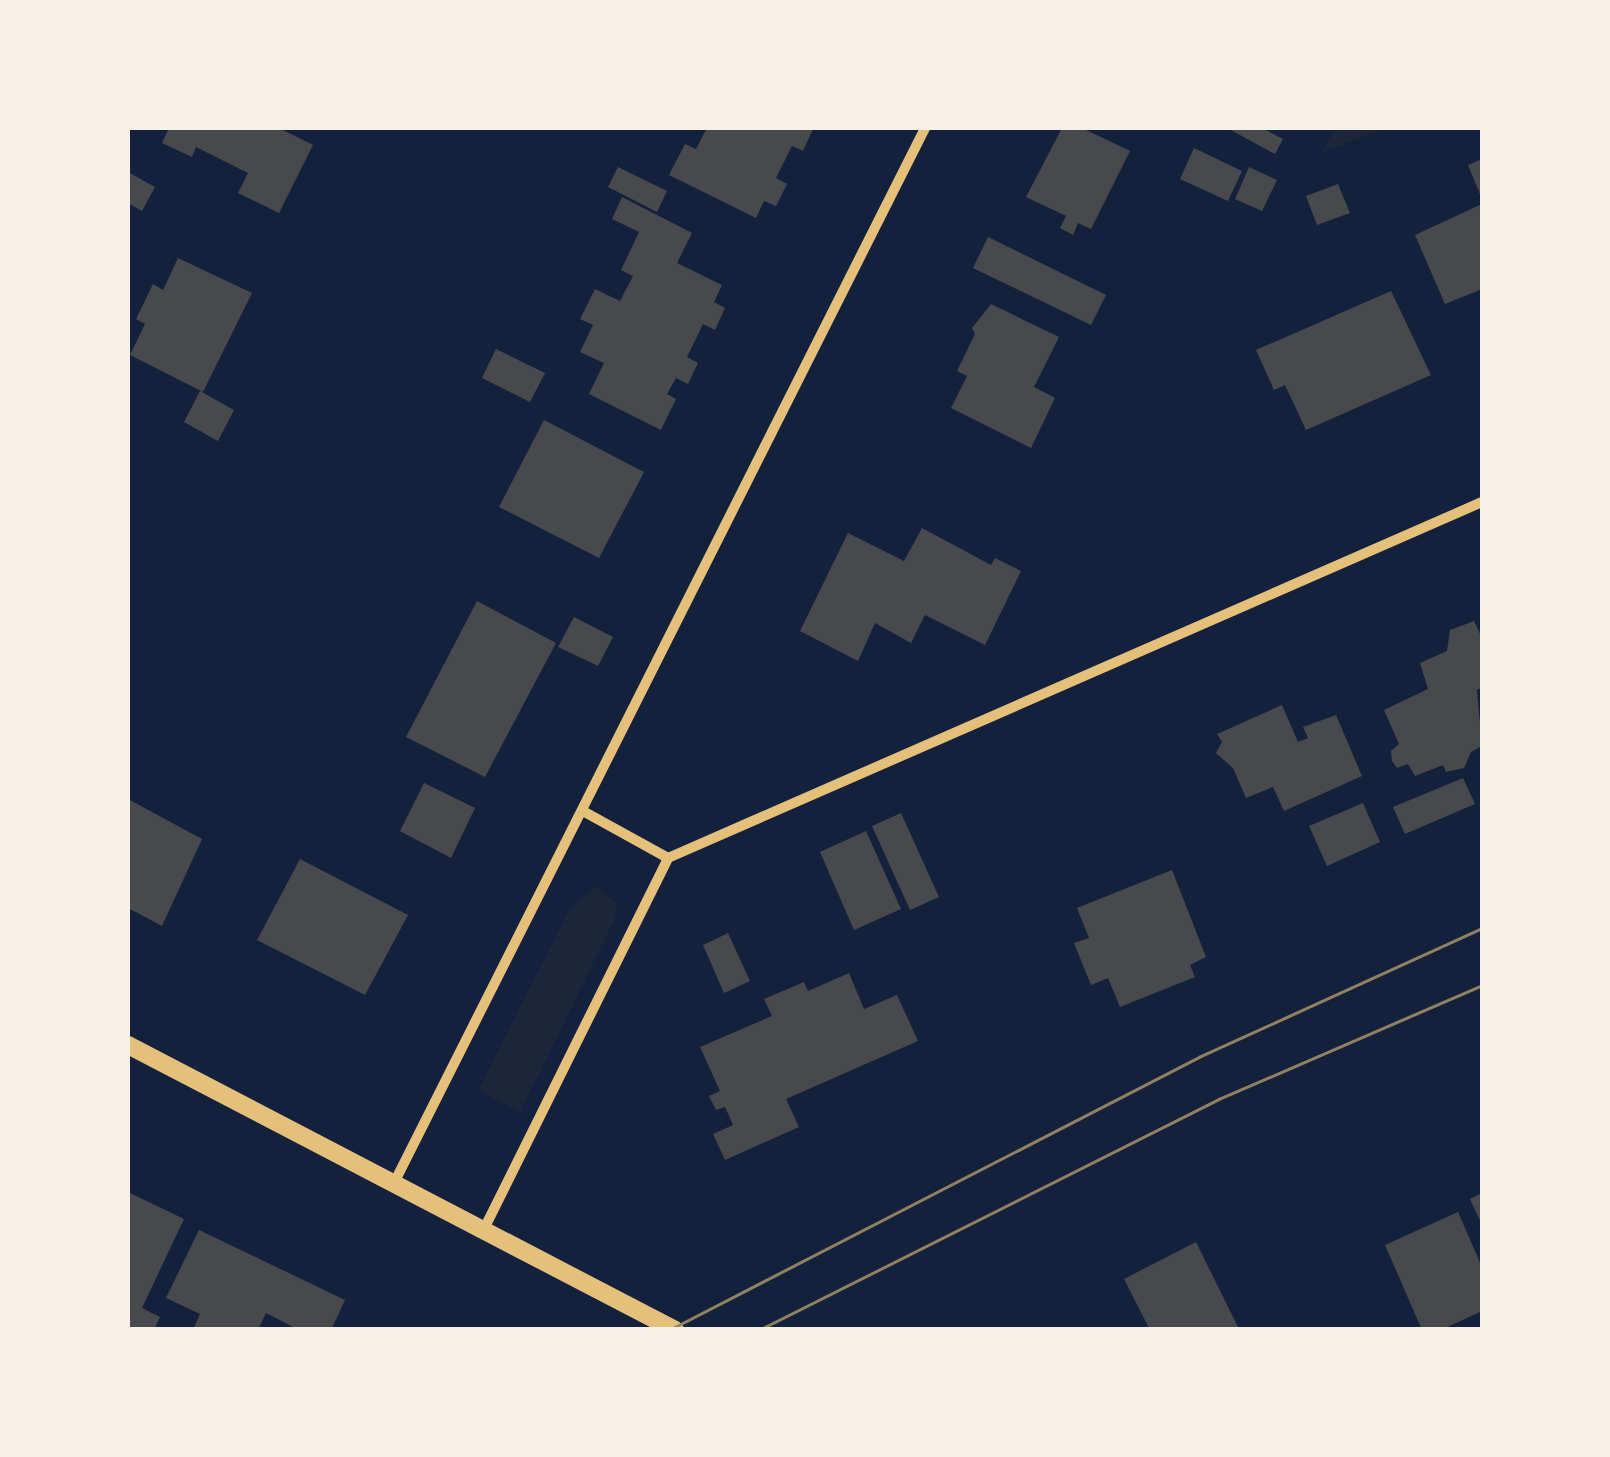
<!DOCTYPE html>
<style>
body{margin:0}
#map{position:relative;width:1610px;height:1457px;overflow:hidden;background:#14213d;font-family:"Source Sans 3",sans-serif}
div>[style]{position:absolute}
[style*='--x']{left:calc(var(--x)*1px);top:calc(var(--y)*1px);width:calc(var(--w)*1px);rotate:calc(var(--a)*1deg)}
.green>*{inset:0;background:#1d2539}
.building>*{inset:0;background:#48494c}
.minor>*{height:10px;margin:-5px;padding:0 5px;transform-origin:5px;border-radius:5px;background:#e5c07b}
.tertiary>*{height:18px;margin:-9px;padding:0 9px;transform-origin:9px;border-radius:9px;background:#e5c07b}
.tram>*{height:2.5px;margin:-1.25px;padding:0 1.25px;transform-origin:1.25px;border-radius:1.25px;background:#918062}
span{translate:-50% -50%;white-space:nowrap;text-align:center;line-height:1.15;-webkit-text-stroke:8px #f6f1e7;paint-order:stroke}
.frame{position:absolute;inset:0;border:130px solid #f6f1e7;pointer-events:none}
</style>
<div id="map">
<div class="green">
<i style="clip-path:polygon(1335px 128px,1388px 128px,1322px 152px)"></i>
<i style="clip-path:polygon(597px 886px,617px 904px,615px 919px,520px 1112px,478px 1091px,571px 906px)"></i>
</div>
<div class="building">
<i style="clip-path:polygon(169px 128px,279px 128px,313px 145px,279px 213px,238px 193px,248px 173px,196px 147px,192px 157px,162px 143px)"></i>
<i style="clip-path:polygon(707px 128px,811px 128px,813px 129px,803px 151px,792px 146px,776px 178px,787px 184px,776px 206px,764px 201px,756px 218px,669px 175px,685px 144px,696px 149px)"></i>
<i style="clip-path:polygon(1062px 128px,1082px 128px,1130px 151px,1091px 229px,1078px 223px,1073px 235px,1060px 228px,1066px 216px,1026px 197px)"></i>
<i style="clip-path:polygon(1227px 128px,1262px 128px,1283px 139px,1275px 154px)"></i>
<i style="clip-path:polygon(1194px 148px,1242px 171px,1228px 201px,1180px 179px)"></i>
<i style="clip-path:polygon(1482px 159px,1482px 199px,1468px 165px)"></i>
<i style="clip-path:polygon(618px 167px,667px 191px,657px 212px,608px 187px)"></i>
<i style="clip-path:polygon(1249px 167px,1277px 180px,1262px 211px,1235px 199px)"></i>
<i style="clip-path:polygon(128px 172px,155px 187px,142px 211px,128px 203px)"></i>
<i style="clip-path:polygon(1338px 184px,1350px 213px,1317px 225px,1306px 196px)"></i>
<i style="clip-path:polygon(622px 197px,692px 233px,677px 263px,722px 285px,714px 302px,725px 308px,715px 330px,703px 324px,687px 357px,698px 363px,688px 384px,676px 378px,667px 394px,676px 399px,661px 430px,589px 394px,604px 363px,580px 352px,593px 325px,580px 319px,595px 289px,620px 301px,633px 276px,621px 270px,639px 232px,612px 219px)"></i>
<i style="clip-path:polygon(1482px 204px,1482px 289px,1445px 304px,1415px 235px)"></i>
<i style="clip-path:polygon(988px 237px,1106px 295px,1091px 325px,973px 268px)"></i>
<i style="clip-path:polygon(178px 258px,252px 293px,203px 392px,130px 355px,145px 324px,136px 319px,153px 284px,163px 290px)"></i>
<i style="clip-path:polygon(1391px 291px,1431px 375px,1306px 430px,1285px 385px,1274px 390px,1256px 350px)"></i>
<i style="clip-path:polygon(991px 304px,1059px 337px,1034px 387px,1055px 398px,1031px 448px,951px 408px,967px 376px,957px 371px,975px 334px,972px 328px)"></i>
<i style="clip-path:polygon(496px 349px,545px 373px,530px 402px,482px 378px)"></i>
<i style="clip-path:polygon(200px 391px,234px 410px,218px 441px,184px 422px)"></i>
<i style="clip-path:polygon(544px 420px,644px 472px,599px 558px,499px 507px)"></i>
<i style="clip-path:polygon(922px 528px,991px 565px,995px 558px,1021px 571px,985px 645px,925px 615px,911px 643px,875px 623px,858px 661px,800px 631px,848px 533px,904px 561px)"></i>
<i style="clip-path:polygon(477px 601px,556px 643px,485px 777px,406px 737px)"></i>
<i style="clip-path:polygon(574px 617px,613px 637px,598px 666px,558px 647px)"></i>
<i style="clip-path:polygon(1474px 621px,1482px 638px,1482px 687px,1477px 690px,1482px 746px,1471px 752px,1464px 768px,1446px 772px,1443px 765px,1415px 776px,1408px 764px,1397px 768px,1392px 761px,1391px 751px,1399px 744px,1384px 710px,1428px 689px,1420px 663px,1447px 651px,1450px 630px)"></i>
<i style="clip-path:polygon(1282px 705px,1298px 742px,1308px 738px,1303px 727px,1336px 715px,1362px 776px,1284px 811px,1273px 787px,1246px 798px,1233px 768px,1216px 753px,1222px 742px,1217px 734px)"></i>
<i style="clip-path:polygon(1463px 778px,1475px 804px,1405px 834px,1393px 807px)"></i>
<i style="clip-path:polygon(424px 783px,475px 808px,451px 858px,400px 831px)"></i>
<i style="clip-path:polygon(128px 799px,202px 839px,162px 926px,128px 908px)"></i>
<i style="clip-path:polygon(1363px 803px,1380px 842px,1327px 866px,1309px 826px)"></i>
<i style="clip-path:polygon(901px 813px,939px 897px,910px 910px,872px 826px)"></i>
<i style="clip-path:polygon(866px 831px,901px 909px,854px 930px,820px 852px)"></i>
<i style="clip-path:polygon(300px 859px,408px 915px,365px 995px,257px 940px)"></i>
<i style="clip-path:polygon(1172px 870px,1206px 957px,1190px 965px,1195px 977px,1120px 1007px,1108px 978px,1091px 985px,1074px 943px,1089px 938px,1077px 908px)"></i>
<i style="clip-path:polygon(728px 933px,750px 981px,724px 993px,703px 945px)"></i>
<i style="clip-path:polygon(849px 973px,864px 1009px,897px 995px,918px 1041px,786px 1099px,799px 1127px,725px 1160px,713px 1134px,733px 1125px,725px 1107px,716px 1110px,709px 1096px,720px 1091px,700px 1047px,772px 1016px,764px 999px,804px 982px,808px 991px)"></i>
<i style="clip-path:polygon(128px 1192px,184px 1219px,142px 1308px,160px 1317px,154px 1330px,128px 1330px)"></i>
<i style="clip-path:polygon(1482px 1193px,1482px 1225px,1470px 1199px)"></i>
<i style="clip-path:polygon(1458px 1212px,1482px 1267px,1482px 1311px,1441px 1330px,1422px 1330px,1385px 1245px)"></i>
<i style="clip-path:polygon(199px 1230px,345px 1300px,331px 1330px,299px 1330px,266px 1313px,258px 1330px,193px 1330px,200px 1314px,166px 1298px)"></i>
<i style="clip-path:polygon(1196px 1242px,1238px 1327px,1150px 1330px,1124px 1279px)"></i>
</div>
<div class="minor">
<i style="--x:668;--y:858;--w:888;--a:-23.62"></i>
<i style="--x:395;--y:1181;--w:1179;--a:-63.28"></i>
<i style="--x:485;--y:1227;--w:412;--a:-63.6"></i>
<i style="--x:668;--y:858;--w:97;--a:-151.1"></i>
</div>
<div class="tertiary">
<i style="--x:128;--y:1045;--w:617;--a:27.52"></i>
</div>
<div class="tram">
<i style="--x:669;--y:1330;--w:596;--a:-27.25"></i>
<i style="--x:1199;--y:1057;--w:311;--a:-24.5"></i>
<i style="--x:759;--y:1330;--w:515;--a:-26.66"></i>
<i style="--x:1219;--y:1099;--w:287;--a:-23.4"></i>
</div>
<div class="frame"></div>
</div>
